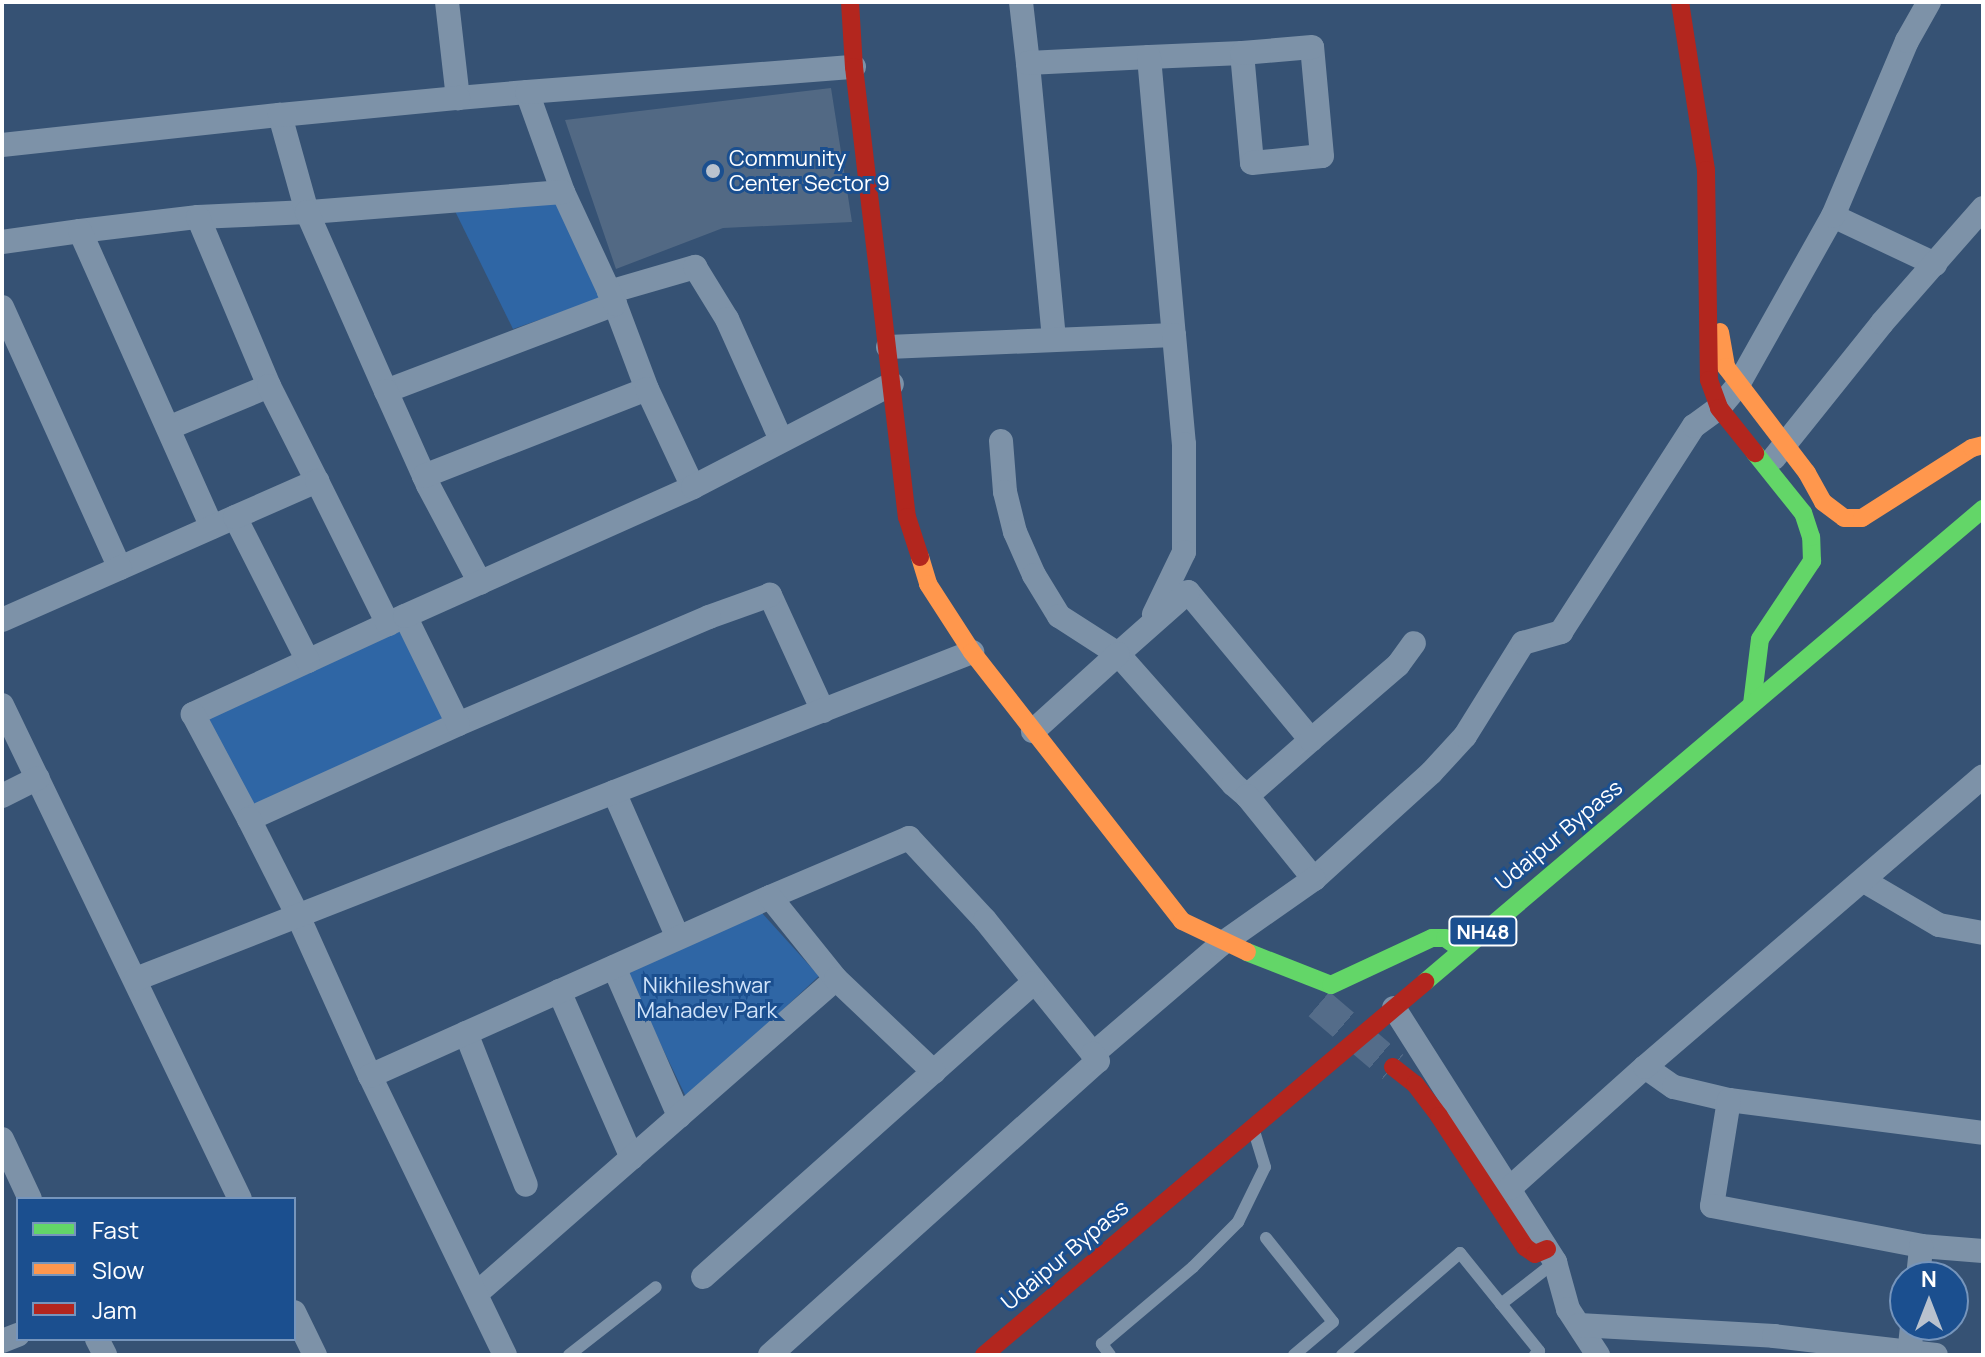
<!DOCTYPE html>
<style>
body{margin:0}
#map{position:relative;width:1985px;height:1357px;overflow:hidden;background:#365274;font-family:Manrope,sans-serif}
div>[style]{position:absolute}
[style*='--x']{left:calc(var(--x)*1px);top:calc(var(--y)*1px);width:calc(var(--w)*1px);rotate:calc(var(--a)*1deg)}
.green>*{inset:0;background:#2f66a5}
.building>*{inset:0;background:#526984}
.secondary-tunnel>*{height:32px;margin-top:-16px;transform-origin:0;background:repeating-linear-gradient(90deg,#546c89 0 32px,transparent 0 48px)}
.lane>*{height:12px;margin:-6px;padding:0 6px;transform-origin:6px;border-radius:6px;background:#7d92a8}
.street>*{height:24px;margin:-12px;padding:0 12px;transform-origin:12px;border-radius:12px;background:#7d92a8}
.fast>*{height:18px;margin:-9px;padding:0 9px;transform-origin:9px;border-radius:9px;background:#63d668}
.slow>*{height:18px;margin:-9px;padding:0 9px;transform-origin:9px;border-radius:9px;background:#ff974d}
.jam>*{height:18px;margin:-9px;padding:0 9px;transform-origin:9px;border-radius:9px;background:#b3261e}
.dots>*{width:22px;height:22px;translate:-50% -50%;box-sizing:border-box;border:4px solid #1b4f8f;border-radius:50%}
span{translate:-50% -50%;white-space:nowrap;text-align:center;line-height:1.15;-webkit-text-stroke:6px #1b4f8f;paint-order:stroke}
.shield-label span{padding:2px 6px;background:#1b4f8f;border:2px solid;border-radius:6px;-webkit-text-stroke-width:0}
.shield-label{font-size:20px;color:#fff;font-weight:700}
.poi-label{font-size:22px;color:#fff}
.left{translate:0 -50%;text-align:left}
.street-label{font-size:22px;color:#fff}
.park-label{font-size:22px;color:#cfe3fa}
.frame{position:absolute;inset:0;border:4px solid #fff;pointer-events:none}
.legend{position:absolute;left:16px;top:1197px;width:280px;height:144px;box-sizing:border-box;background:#1b4f8f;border:2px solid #7695bc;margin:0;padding:10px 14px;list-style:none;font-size:24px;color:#fff}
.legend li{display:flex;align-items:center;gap:16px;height:40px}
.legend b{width:40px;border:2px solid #7695bc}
.north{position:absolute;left:1889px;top:1261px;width:80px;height:80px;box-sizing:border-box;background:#1b4f8f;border:2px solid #7695bc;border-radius:50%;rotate:0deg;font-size:22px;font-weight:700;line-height:32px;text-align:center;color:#fff}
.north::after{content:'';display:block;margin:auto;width:28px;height:36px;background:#b9c2ce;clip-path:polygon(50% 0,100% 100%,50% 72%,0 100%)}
</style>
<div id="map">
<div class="green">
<i style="clip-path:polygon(555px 199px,602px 298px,513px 329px,454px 209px)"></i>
<i style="clip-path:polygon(408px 622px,448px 722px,253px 810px,201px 710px)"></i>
<i style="clip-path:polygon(762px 913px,819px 976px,687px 1099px,623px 966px)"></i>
</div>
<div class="building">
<i style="clip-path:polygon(831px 88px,852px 222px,723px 228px,616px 269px,565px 120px)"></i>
</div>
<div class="secondary-tunnel">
<i style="--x:1319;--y:1004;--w:97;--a:40.4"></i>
</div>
<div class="lane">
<i style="--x:1266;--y:1238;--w:107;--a:51.4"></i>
<i style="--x:1333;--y:1322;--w:51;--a:139.8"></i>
<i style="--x:1501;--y:1304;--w:68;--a:-37.9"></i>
<i style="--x:569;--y:1355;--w:110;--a:-38"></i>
<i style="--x:1110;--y:1355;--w:14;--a:-126"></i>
<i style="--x:1102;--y:1344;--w:119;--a:-40.2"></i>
<i style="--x:1193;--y:1267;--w:64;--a:-45"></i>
<i style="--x:1238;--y:1222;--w:61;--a:-63.9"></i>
<i style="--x:1265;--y:1167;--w:34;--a:-107"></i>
<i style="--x:1342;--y:1355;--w:156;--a:-40.8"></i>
<i style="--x:1460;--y:1253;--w:126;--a:51.1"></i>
<i style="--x:1539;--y:1351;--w:6;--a:135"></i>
</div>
<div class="street">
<i style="--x:447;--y:2;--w:97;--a:83.5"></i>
<i style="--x:458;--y:98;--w:69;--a:-5"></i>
<i style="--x:1021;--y:2;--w:61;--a:83.5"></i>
<i style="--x:1149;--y:57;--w:93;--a:-2.5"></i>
<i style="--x:1242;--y:53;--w:110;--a:84.8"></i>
<i style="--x:1252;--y:163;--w:70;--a:-5.7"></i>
<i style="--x:1322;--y:156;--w:109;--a:-95.2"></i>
<i style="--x:1312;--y:47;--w:70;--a:175.1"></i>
<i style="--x:2;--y:145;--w:280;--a:-6.2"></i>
<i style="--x:563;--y:192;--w:106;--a:-109.8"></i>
<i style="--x:527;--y:92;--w:328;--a:-4.4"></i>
<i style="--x:1833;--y:216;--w:113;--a:25.2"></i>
<i style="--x:198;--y:217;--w:109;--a:-2.6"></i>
<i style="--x:307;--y:212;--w:101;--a:-105.6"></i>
<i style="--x:280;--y:115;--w:179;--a:-5.5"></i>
<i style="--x:80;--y:231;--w:119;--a:-6.8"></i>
<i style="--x:198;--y:217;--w:183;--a:67.2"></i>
<i style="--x:269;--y:386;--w:109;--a:157.4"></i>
<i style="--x:2;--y:242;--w:79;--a:-8"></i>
<i style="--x:80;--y:231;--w:324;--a:66"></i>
<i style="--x:609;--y:292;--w:90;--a:-16.2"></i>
<i style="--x:695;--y:267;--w:61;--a:58.4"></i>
<i style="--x:727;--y:319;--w:133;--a:65.9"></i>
<i style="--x:615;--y:304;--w:91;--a:69.4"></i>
<i style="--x:2;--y:307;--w:286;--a:65.7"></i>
<i style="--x:120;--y:568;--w:126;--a:-23.9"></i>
<i style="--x:1054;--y:339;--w:277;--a:-95.4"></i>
<i style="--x:1028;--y:63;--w:121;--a:-2.8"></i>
<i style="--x:1149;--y:57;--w:279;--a:84.9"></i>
<i style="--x:888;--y:347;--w:286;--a:-2.4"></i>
<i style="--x:1174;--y:335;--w:109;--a:84.8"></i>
<i style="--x:1184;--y:444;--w:108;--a:90"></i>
<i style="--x:1184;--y:552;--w:69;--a:115.8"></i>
<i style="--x:269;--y:386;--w:106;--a:63.2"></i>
<i style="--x:386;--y:391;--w:245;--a:-20.8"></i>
<i style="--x:615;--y:304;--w:123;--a:-114.9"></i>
<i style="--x:563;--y:192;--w:257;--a:175.5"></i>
<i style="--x:307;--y:212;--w:196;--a:66.2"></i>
<i style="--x:386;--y:391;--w:93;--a:65.9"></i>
<i style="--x:424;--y:476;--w:10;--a:66"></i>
<i style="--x:428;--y:485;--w:111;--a:62"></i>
<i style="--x:1001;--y:441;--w:51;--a:85.5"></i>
<i style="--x:1005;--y:492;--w:41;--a:76"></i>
<i style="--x:1015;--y:532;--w:47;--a:66.2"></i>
<i style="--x:1034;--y:575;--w:48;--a:58.6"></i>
<i style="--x:1059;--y:616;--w:70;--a:32.8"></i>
<i style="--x:1118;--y:654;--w:174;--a:48.5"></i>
<i style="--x:1233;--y:784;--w:18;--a:41"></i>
<i style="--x:1247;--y:796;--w:85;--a:-41.2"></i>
<i style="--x:1311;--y:740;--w:192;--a:-129.7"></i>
<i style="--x:1188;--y:592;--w:94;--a:138.5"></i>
<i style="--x:1118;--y:654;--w:115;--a:137.8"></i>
<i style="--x:1774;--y:458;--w:173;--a:-51.3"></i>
<i style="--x:1882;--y:323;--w:153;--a:-48.7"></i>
<i style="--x:424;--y:476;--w:239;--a:-21.3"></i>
<i style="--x:647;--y:389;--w:108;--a:64.9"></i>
<i style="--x:405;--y:616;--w:234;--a:155.2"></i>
<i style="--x:193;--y:714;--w:119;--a:61.9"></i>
<i style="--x:249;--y:819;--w:230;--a:-24.4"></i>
<i style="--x:2;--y:620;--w:129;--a:-23.8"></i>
<i style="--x:308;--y:661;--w:161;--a:-116.9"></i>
<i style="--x:235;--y:517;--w:90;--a:-23.7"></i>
<i style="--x:317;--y:481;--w:160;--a:63.6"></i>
<i style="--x:2;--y:705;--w:548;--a:64.28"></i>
<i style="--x:823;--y:711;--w:128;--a:-114.6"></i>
<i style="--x:770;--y:595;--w:65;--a:160.2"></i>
<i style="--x:709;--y:617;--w:273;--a:156.9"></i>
<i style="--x:458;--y:724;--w:120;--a:-116.1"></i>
<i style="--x:405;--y:616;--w:316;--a:-24.1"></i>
<i style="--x:693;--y:487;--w:224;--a:-27.4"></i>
<i style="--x:1311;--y:740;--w:115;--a:-40.8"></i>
<i style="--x:1398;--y:665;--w:27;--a:-54"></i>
<i style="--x:614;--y:792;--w:159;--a:66.3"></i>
<i style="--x:2;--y:796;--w:40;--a:-26.6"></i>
<i style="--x:1247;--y:796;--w:107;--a:51.1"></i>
<i style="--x:1314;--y:879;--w:158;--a:-42.2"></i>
<i style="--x:1431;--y:773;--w:50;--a:-47.4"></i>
<i style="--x:1465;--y:736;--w:110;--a:-58.1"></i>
<i style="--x:1523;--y:643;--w:40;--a:-16"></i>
<i style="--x:1561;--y:632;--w:245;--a:-57.2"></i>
<i style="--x:1694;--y:426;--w:31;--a:-36"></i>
<i style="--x:1719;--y:408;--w:30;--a:-50"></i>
<i style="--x:1738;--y:385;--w:194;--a:-60.7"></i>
<i style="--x:1833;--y:216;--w:190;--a:-67.1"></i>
<i style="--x:1907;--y:41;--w:45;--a:-60.6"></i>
<i style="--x:249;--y:819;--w:109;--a:63.2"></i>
<i style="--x:298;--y:916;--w:175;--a:65.8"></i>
<i style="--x:1864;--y:881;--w:87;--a:30.4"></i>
<i style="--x:1939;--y:925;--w:45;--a:10.3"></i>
<i style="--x:770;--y:897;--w:151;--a:-23"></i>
<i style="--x:909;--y:838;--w:112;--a:47.2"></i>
<i style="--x:985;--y:920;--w:172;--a:51.1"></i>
<i style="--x:1093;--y:1054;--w:167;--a:-40.6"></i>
<i style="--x:1220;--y:945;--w:115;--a:-35.1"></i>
<i style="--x:614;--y:967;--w:163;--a:66.4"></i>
<i style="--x:136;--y:979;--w:898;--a:-21.36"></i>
<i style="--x:559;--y:991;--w:182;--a:66.4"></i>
<i style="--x:1394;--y:1008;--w:301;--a:57.6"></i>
<i style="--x:1555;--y:1262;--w:49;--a:74.5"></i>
<i style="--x:1568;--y:1309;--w:55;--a:56.9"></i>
<i style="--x:466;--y:1033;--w:163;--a:68.5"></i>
<i style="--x:1645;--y:1067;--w:35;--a:35"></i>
<i style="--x:1674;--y:1087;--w:57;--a:13.3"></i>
<i style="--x:1729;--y:1100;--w:256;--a:7.4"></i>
<i style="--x:1729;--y:1100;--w:107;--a:99.1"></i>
<i style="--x:1712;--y:1206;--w:213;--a:10.8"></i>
<i style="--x:1921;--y:1246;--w:62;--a:4.6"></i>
<i style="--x:2;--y:1139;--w:66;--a:65"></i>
<i style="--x:1510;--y:1188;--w:181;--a:-41.9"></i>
<i style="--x:1645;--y:1067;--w:446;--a:-40.7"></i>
<i style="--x:703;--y:1277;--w:442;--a:-41.7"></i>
<i style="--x:1918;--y:1277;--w:31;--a:-84"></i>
<i style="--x:476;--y:1294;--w:478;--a:-41.2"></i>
<i style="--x:294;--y:1312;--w:48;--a:64"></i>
<i style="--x:1579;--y:1325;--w:195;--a:3.2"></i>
<i style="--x:1774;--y:1336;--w:163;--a:6.7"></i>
<i style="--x:97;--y:1339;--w:18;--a:63"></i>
<i style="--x:2;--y:1341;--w:17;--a:-21"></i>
<i style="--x:505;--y:1355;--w:310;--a:-115.8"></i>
<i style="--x:370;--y:1076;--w:438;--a:-24.1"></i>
<i style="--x:770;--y:897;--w:105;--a:51.2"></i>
<i style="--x:836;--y:979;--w:135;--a:43.5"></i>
<i style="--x:770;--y:1355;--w:440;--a:-41.9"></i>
<i style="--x:1098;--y:1061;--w:9;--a:-126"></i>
<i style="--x:1909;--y:1355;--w:30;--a:-84"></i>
</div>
<div class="fast">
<i style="--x:1752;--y:704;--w:65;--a:-83"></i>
<i style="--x:1760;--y:639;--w:94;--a:-56.3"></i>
<i style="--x:1812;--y:561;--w:24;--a:-92"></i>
<i style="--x:1811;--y:537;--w:25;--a:-108"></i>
<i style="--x:1803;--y:513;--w:77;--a:-128.7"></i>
<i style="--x:1247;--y:952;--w:90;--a:21.4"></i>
<i style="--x:1331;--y:985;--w:111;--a:-25"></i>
<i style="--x:1432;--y:938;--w:13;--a:0"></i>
<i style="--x:1445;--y:938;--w:19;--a:35"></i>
<i style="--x:1425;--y:982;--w:732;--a:-40.29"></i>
</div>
<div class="slow">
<i style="--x:1720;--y:332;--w:36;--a:80"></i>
<i style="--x:1726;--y:367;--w:133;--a:52.6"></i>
<i style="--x:1807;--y:473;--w:33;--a:61"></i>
<i style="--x:1823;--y:502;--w:26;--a:37"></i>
<i style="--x:1844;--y:518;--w:18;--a:0"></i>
<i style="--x:1862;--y:518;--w:130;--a:-32.5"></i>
<i style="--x:1972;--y:448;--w:11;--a:-15"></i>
<i style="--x:920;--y:557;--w:28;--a:73"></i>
<i style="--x:928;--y:584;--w:81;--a:57.1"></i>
<i style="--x:972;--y:652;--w:341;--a:52"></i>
<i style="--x:1182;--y:921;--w:72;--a:25.5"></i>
</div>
<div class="jam">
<i style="--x:850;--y:2;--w:65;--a:86.5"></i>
<i style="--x:854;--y:67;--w:453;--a:83.3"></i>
<i style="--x:907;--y:517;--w:42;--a:72"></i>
<i style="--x:1680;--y:2;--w:170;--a:81.2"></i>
<i style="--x:1706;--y:170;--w:210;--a:89.2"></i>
<i style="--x:1709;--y:380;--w:30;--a:70"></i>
<i style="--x:1719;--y:408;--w:58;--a:51.3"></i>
<i style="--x:1393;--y:1067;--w:28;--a:38"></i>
<i style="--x:1415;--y:1084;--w:40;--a:53"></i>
<i style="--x:1439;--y:1116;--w:157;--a:56.7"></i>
<i style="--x:1525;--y:1247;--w:12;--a:35"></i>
<i style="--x:1535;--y:1254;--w:13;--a:-23"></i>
<i style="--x:984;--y:1355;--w:578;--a:-40.22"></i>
</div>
<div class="dots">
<i style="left:713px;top:171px;background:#b9c2ce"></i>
</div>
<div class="shield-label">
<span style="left:1483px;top:931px">NH48</span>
</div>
<div class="poi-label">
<span class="left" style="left:729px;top:171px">Community<br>Center Sector 9</span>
</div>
<div class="street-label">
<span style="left:1559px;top:835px;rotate:-40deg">Udaipur Bypass</span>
<span style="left:1065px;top:1255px;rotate:-40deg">Udaipur Bypass</span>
</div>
<div class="park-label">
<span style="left:707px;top:998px">Nikhileshwar<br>Mahadev Park</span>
</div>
<div class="frame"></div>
<ul class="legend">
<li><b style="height:10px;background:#63d668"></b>Fast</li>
<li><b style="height:10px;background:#ff974d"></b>Slow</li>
<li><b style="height:10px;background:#b3261e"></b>Jam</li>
</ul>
<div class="north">N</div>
</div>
